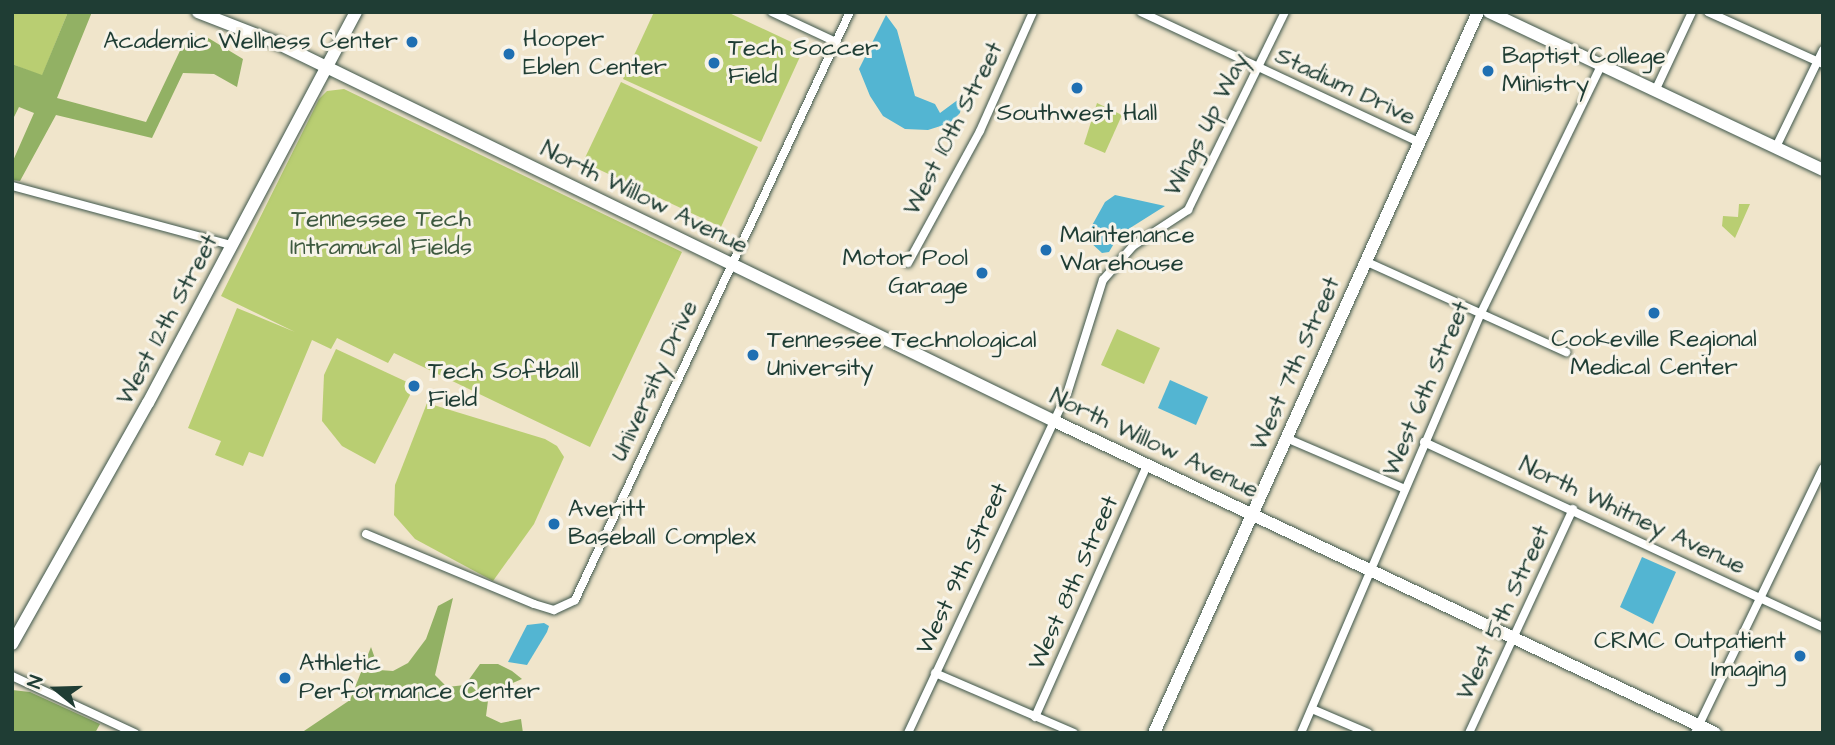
<!DOCTYPE html>
<style>
body{margin:0}
#map{position:relative;width:1835px;height:745px;overflow:hidden;background:#f0e5cb;font-family:"Architects Daughter",sans-serif}
div>[style]{position:absolute}
[style*='--x']{left:calc(var(--x)*1px);top:calc(var(--y)*1px);width:calc(var(--w)*1px);rotate:calc(var(--a)*1deg)}
.green>*{inset:0;background:#b9ce72}
.forest>*{inset:0;background:#92b164}
.water>*{inset:0;background:#53b5d2}
.roads{filter:drop-shadow(0 0 2px #3e564b) drop-shadow(0 0 2px #3e564b)}
.street>*{height:8px;margin:-4px;padding:0 4px;transform-origin:4px;border-radius:4px;background:#fff}
.secondary>*{height:12px;margin:-6px;padding:0 6px;transform-origin:6px;border-radius:6px;background:#fff}
.dots>*{width:19px;height:19px;translate:-50% -50%;box-sizing:border-box;border:4px solid #f7f3e8;border-radius:50%}
span{translate:-50% -50%;white-space:nowrap;text-align:center;line-height:1.15;-webkit-text-stroke:6px #f7f3e8;paint-order:stroke}
.poi-label{font-size:24px;color:#1f3d34}
.left{translate:0 -50%;text-align:left}
.right{translate:-100% -50%;text-align:right}
.street-label{font-size:24px;color:#1f3d34}
.park-label{font-size:24px;color:#3e5a40}
.frame{position:absolute;inset:0;border:14px solid #1f3d34;pointer-events:none}
.north{position:absolute;left:21px;top:654px;width:70px;height:70px;-webkit-text-stroke:5px #f7f3e8;paint-order:stroke;rotate:289deg;font-size:19px;font-weight:700;line-height:28px;text-align:center;color:#1f3d34}
.north::after{content:'';display:block;margin:auto;width:24px;height:32px;background:#1f3d34;clip-path:polygon(50% 0,100% 100%,50% 72%,0 100%)}
</style>
<div id="map">
<div class="green">
<i style="clip-path:polygon(12px 12px,68px 12px,42px 76px,12px 64px)"></i>
<i style="clip-path:polygon(654px 12px,727px 12px,804px 48px,761px 142px,623px 79px)"></i>
<i style="clip-path:polygon(621px 82px,758px 147px,721px 227px,583px 162px)"></i>
<i style="clip-path:polygon(344px 89px,682px 252px,590px 447px,394px 353px,388px 363px,337px 338px,331px 349px,312px 340px,263px 457px,249px 452px,243px 466px,215px 455px,221px 441px,188px 428px,237px 308px,295px 332px,221px 296px,319px 99px,327px 91px)"></i>
<i style="clip-path:polygon(1097px 103px,1122px 115px,1105px 153px,1084px 144px)"></i>
<i style="clip-path:polygon(1739px 204px,1750px 204px,1735px 238px,1722px 226px,1723px 216px,1738px 217px)"></i>
<i style="clip-path:polygon(1117px 329px,1160px 348px,1144px 384px,1101px 365px)"></i>
<i style="clip-path:polygon(336px 349px,407px 382px,411px 393px,375px 464px,342px 446px,322px 421px,324px 375px)"></i>
<i style="clip-path:polygon(427px 403px,545px 439px,557px 446px,564px 457px,534px 524px,493px 581px,415px 539px,394px 515px,395px 485px)"></i>
</div>
<div class="forest">
<i style="clip-path:polygon(68px 12px,92px 12px,57px 98px,146px 122px,187px 36px,205px 36px,243px 59px,237px 87px,214px 74px,183px 73px,152px 138px,56px 115px,20px 181px,12px 180px,12px 163px,34px 113px,19px 107px,12px 121px,12px 64px,42px 75px)"></i>
<i style="clip-path:polygon(453px 598px,435px 675px,447px 687px,465px 685px,480px 664px,498px 664px,512px 671px,522px 679px,489px 693px,486px 716px,501px 723px,521px 719px,523px 733px,301px 733px,350px 700px,371px 647px,379px 670px,393px 671px,408px 663px,426px 639px,438px 606px)"></i>
<i style="clip-path:polygon(12px 690px,30px 692px,100px 724px,95px 733px,12px 733px)"></i>
</div>
<div class="water">
<i style="clip-path:polygon(886px 15px,897px 30px,915px 96px,935px 104px,940px 113px,963px 96px,960px 113px,950px 123px,928px 130px,905px 129px,883px 116px,870px 96px,859px 69px)"></i>
<i style="clip-path:polygon(1115px 195px,1165px 206px,1119px 235px,1109px 252px,1102px 253px,1089px 241px,1090px 229px,1105px 202px)"></i>
<i style="clip-path:polygon(1170px 380px,1208px 397px,1196px 425px,1158px 408px)"></i>
<i style="clip-path:polygon(1642px 557px,1676px 572px,1653px 624px,1620px 607px)"></i>
<i style="clip-path:polygon(544px 623px,549px 626px,547px 632px,527px 665px,508px 662px,527px 625px)"></i>
</div>
<div class="roads">
<div class="street">
<i style="--x:772;--y:12;--w:71;--a:25.1"></i>
<i style="--x:1141;--y:12;--w:307;--a:25.1"></i>
<i style="--x:1708;--y:12;--w:126;--a:24.3"></i>
<i style="--x:1655;--y:91;--w:87;--a:-64.9"></i>
<i style="--x:1776;--y:147;--w:108;--a:-64.1"></i>
<i style="--x:12;--y:186;--w:227;--a:15.1"></i>
<i style="--x:1365;--y:261;--w:221;--a:24.4"></i>
<i style="--x:908;--y:263;--w:150;--a:-61.4"></i>
<i style="--x:980;--y:131;--w:130;--a:-66"></i>
<i style="--x:1286;--y:438;--w:129;--a:23.2"></i>
<i style="--x:1424;--y:442;--w:440;--a:24.9"></i>
<i style="--x:366;--y:534;--w:182;--a:22.6"></i>
<i style="--x:534;--y:604;--w:21;--a:17"></i>
<i style="--x:554;--y:610;--w:23;--a:-25"></i>
<i style="--x:575;--y:600;--w:649;--a:-64.94"></i>
<i style="--x:935;--y:673;--w:151;--a:23.3"></i>
<i style="--x:12;--y:676;--w:136;--a:24.9"></i>
<i style="--x:1312;--y:709;--w:61;--a:23.2"></i>
<i style="--x:1035;--y:717;--w:276;--a:-66"></i>
<i style="--x:908;--y:733;--w:374;--a:-64.9"></i>
<i style="--x:1067;--y:394;--w:120;--a:-72.5"></i>
<i style="--x:1103;--y:280;--w:45;--a:-48.6"></i>
<i style="--x:1133;--y:246;--w:66;--a:-33.2"></i>
<i style="--x:1188;--y:210;--w:220;--a:-63.9"></i>
<i style="--x:1301;--y:733;--w:457;--a:-66.8"></i>
<i style="--x:1481;--y:313;--w:275;--a:-64.1"></i>
<i style="--x:1469;--y:733;--w:247;--a:-65.1"></i>
<i style="--x:1695;--y:733;--w:294;--a:-64.2"></i>
</div>
<div class="secondary">
<i style="--x:198;--y:12;--w:83;--a:21.3"></i>
<i style="--x:275;--y:42;--w:866;--a:25.94"></i>
<i style="--x:1054;--y:421;--w:731;--a:25.27"></i>
<i style="--x:1489;--y:12;--w:369;--a:25.3"></i>
<i style="--x:12;--y:644;--w:277;--a:-60.6"></i>
<i style="--x:148;--y:403;--w:443;--a:-62"></i>
<i style="--x:1154;--y:733;--w:790;--a:-65.8"></i>
</div>
</div>
<div class="dots">
<i style="left:412px;top:42px;background:#1f6fb2"></i>
<i style="left:509px;top:54px;background:#1f6fb2"></i>
<i style="left:714px;top:63px;background:#1f6fb2"></i>
<i style="left:1488px;top:71px;background:#1f6fb2"></i>
<i style="left:1077px;top:88px;background:#1f6fb2"></i>
<i style="left:1046px;top:250px;background:#1f6fb2"></i>
<i style="left:982px;top:273px;background:#1f6fb2"></i>
<i style="left:1654px;top:313px;background:#1f6fb2"></i>
<i style="left:753px;top:355px;background:#1f6fb2"></i>
<i style="left:414px;top:386px;background:#1f6fb2"></i>
<i style="left:554px;top:524px;background:#1f6fb2"></i>
<i style="left:1800px;top:656px;background:#1f6fb2"></i>
<i style="left:285px;top:678px;background:#1f6fb2"></i>
</div>
<div class="poi-label">
<span class="left" style="left:523px;top:54px">Hooper<br>Eblen Center</span>
<span class="right" style="left:398px;top:42px">Academic Wellness Center</span>
<span class="left" style="left:728px;top:63px">Tech Soccer<br>Field</span>
<span class="left" style="left:1502px;top:71px">Baptist College<br>Ministry</span>
<span style="left:1077px;top:114px">Southwest Hall</span>
<span class="left" style="left:1060px;top:250px">Maintenance<br>Warehouse</span>
<span class="right" style="left:968px;top:273px">Motor Pool<br>Garage</span>
<span style="left:1654px;top:354px">Cookeville Regional<br>Medical Center</span>
<span class="left" style="left:767px;top:355px">Tennessee Technological<br>University</span>
<span class="left" style="left:428px;top:386px">Tech Softball<br>Field</span>
<span class="left" style="left:568px;top:524px">Averitt<br>Baseball Complex</span>
<span class="right" style="left:1786px;top:656px">CRMC Outpatient<br>Imaging</span>
<span class="left" style="left:299px;top:678px">Athletic<br>Performance Center</span>
</div>
<div class="street-label">
<span style="left:1345px;top:87px;rotate:25deg">Stadium Drive</span>
<span style="left:1207px;top:125px;rotate:-63deg">Wings Up Way</span>
<span style="left:954px;top:129px;rotate:-63deg">West 10th Street</span>
<span style="left:644px;top:198px;rotate:26deg">North Willow Avenue</span>
<span style="left:168px;top:320px;rotate:-62deg">West 12th Street</span>
<span style="left:1296px;top:364px;rotate:-66deg">West 7th Street</span>
<span style="left:655px;top:381px;rotate:-65deg">University Drive</span>
<span style="left:1427px;top:389px;rotate:-67deg">West 6th Street</span>
<span style="left:1154px;top:444px;rotate:25deg">North Willow Avenue</span>
<span style="left:1632px;top:516px;rotate:25deg">North Whitney Avenue</span>
<span style="left:963px;top:569px;rotate:-65deg">West 9th Street</span>
<span style="left:1074px;top:583px;rotate:-66deg">West 8th Street</span>
<span style="left:1504px;top:613px;rotate:-65deg">West 5th Street</span>
</div>
<div class="park-label">
<span style="left:381px;top:234px">Tennessee Tech<br>Intramural Fields</span>
</div>
<div class="frame"></div>
<div class="north">N</div>
</div>
